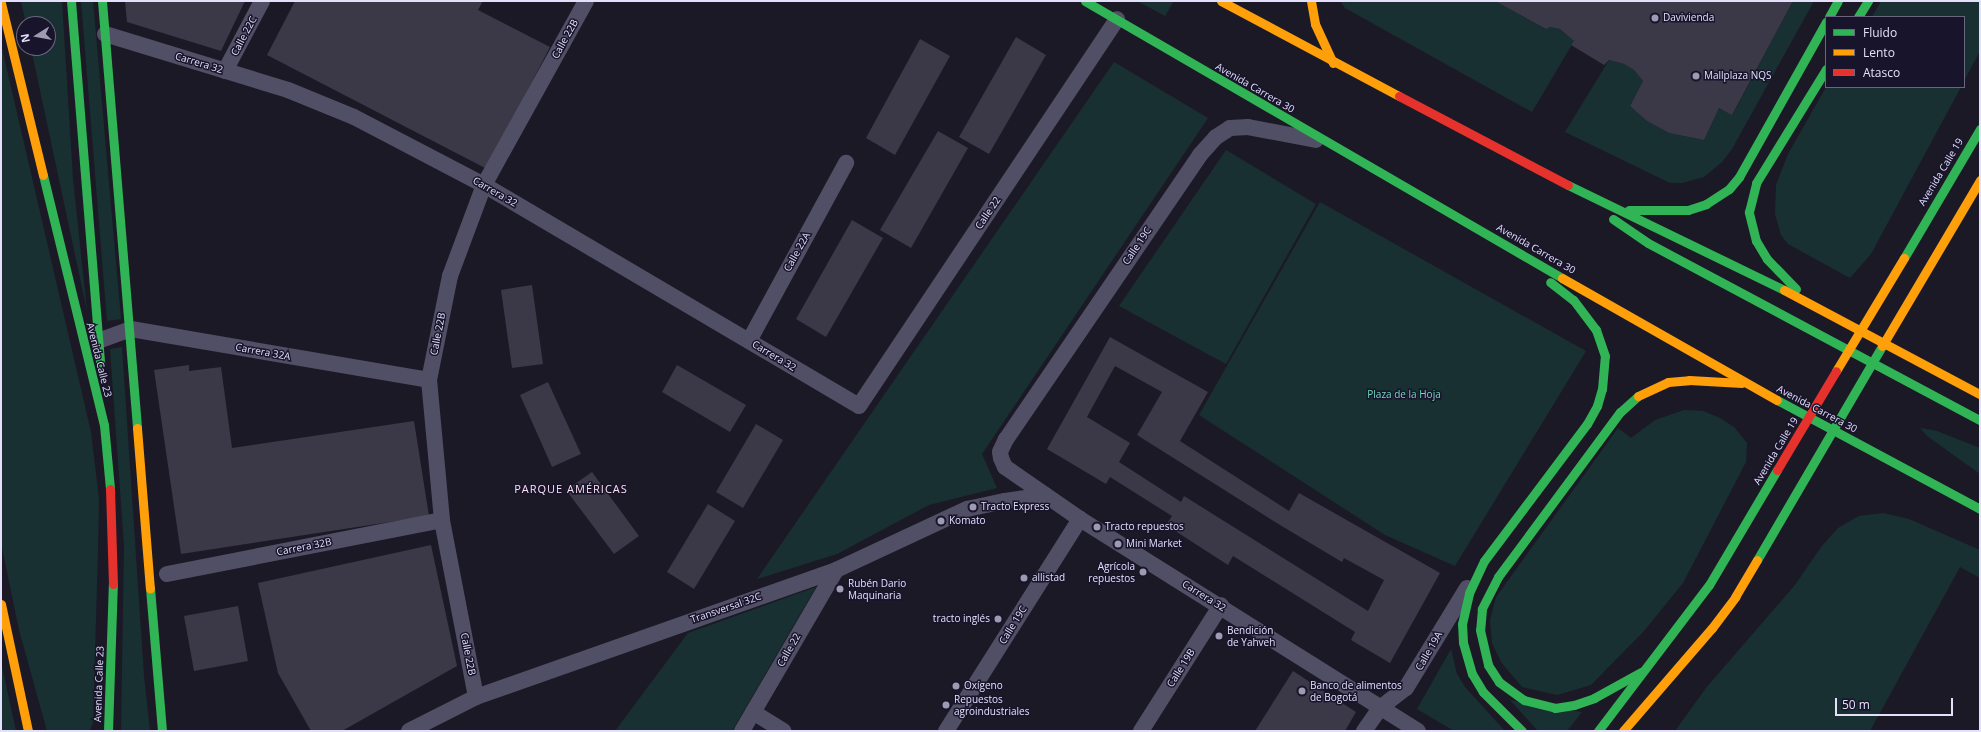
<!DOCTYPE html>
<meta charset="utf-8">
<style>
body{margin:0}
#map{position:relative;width:1981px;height:732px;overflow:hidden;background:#1c1926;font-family:"Open Sans",sans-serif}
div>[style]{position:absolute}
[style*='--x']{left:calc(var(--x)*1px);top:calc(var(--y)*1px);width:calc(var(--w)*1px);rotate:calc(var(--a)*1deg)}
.green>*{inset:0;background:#183031}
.building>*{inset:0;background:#3b3847}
.street>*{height:16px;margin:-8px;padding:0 8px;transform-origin:8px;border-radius:8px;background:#514f65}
.fast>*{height:9px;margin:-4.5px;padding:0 4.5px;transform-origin:4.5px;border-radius:4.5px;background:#30b455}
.slow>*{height:9px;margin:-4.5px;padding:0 4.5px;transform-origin:4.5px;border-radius:4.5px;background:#ff9f0a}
.jam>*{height:9px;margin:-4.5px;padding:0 4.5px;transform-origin:4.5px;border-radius:4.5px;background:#e5322d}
.dots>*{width:11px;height:11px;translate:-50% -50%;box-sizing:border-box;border:2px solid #18142b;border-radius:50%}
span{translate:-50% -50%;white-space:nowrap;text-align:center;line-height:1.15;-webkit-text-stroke:3px #18142b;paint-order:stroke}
.poi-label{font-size:10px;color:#e4e0fc}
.left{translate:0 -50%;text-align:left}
.right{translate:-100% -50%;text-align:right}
.street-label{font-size:10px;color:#e4e0fc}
.park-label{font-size:10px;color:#70d8bf}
.neighbourhood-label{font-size:11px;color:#fde2f2;letter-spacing:1px}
.frame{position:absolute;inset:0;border:2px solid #e4e0fc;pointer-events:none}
.legend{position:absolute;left:1825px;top:16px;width:140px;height:72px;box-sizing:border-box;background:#18142b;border:1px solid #6a667f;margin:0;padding:5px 7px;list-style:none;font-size:12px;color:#e4e0fc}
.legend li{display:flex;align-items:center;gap:8px;height:20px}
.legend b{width:20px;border:1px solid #6a667f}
.north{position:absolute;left:16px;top:16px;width:40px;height:40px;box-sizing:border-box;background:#18142b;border:1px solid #6a667f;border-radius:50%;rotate:259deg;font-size:11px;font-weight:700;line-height:16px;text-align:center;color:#e4e0fc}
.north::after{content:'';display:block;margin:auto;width:14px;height:18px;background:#9e9ab1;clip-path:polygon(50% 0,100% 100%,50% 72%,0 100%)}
.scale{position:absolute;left:1835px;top:698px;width:118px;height:18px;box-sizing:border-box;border:2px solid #e4e0fc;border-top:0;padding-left:5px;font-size:12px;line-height:14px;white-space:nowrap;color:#e4e0fc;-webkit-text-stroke:3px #18142b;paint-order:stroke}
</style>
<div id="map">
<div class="green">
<i style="clip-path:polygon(21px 1px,62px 1px,73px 179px,87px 311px,31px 48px,48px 48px,48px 24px,26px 24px)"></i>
<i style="clip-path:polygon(81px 1px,93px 1px,121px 319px,107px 321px)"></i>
<i style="clip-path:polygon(1137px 1px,1174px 1px,1165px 16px)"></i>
<i style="clip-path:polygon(1340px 1px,1495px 1px,1546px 29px,1550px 27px,1560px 29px,1574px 41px,1532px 112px,1345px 8px)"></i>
<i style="clip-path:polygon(1793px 1px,1814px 1px,1732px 149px,1722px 162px,1704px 177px,1682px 183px,1670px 183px,1565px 132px,1609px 60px,1624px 64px,1634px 70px,1643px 81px,1630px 106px,1647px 121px,1669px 133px,1704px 140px,1719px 108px,1733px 114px)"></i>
<i style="clip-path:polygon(1881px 1px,1980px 1px,1980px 51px,1964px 81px,1964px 17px,1872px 17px)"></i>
<i style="clip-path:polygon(1px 44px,91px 432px,99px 499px,98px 550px,93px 722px,90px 731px,47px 731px,19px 630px,1px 543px)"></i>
<i style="clip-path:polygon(1114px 62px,1208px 118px,982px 454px,997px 488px,929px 505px,837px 554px,757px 579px)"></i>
<i style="clip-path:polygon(1826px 87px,1961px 87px,1871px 254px,1850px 278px,1788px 244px,1781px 235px,1775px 214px,1776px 185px,1788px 154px)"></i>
<i style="clip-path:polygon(1226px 150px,1316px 204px,1226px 364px,1119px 306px)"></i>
<i style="clip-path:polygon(1320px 202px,1586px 351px,1455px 566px,1385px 535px,1199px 415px)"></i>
<i style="clip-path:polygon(122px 347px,144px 676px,150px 731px,121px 731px,124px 546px,110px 349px)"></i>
<i style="clip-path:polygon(1684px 410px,1703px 411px,1720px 418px,1734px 427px,1747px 443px,1746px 462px,1683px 583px,1644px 631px,1591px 685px,1557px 695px,1522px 687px,1501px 662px,1492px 643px,1490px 620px,1496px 597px,1618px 428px,1631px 438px,1655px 420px)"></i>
<i style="clip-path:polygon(1920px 428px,1937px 431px,1980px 448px,1980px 474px,1927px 436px)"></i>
<i style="clip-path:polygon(1883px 513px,1909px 519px,1980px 550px,1980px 578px,1960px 567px,1870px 731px,1675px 731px,1706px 688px,1795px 585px,1821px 547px,1838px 528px,1859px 516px)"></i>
<i style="clip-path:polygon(816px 587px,732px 731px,615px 731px,688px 633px)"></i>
<i style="clip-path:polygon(1451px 649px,1457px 674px,1465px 687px,1505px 731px,1454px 731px,1417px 709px)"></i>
<i style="clip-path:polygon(1px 662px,16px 731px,1px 731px)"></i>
<i style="clip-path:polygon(1510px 700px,1582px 712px,1567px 731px,1538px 731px)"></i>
</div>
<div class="building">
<i style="clip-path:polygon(125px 1px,245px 1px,221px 51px,127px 22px)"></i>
<i style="clip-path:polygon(295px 1px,483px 1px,478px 10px,550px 47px,487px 169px,267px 55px)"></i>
<i style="clip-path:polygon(1495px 1px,1793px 1px,1732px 115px,1719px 108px,1704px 140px,1669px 133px,1647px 121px,1630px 106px,1643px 81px,1634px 70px,1624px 64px,1609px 60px,1604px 65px,1571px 45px,1574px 41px,1560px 29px,1550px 27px,1546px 29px)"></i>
<i style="clip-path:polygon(1016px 37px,1046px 55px,989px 154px,959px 137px)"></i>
<i style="clip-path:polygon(920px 39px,950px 56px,895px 155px,866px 138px)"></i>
<i style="clip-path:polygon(938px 131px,968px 148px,911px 248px,880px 230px)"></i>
<i style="clip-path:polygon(852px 220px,883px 238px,826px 337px,796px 319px)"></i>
<i style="clip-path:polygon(532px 285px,543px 364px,512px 368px,501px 290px)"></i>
<i style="clip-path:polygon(evenodd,1110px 337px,1208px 392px,1180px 441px,1289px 511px,1299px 493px,1440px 573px,1390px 663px,1351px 640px,1355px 632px,1233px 556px,1228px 565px,1166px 525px,1172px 516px,1110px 477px,1106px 484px,1047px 449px,1110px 337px,1115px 366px,1162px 392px,1137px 435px,1280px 525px,1342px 562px,1344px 558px,1384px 580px,1368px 611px,1184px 496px,1181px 502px,1119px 462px,1130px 443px,1087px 417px,1115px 366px)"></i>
<i style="clip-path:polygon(189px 365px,189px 371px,221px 367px,232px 448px,414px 421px,429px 516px,181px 554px,154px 370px)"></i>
<i style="clip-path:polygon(677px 365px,746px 405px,730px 432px,662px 392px)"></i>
<i style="clip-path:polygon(548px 382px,581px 454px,552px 467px,520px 395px)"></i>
<i style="clip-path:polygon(756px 424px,783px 440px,743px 508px,716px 492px)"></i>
<i style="clip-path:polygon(592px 472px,639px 536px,614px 554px,566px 490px)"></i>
<i style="clip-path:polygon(708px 504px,735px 521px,694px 589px,667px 572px)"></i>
<i style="clip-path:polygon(431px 545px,457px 666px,342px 731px,311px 731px,278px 673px,258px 583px)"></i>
<i style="clip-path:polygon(238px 606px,248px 661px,194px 671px,184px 616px)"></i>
<i style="clip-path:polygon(1293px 671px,1356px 712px,1345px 731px,1255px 731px)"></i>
</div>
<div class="street">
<i style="--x:105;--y:34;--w:191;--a:17"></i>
<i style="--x:288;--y:90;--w:71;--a:22.2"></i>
<i style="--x:354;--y:117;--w:147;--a:27.6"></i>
<i style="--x:484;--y:185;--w:435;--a:30.5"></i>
<i style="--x:859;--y:406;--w:465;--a:-56.3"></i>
<i style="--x:225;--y:71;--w:79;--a:-62.1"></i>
<i style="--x:1316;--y:140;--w:69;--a:-169.2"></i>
<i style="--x:1248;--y:127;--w:18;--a:177"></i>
<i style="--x:1230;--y:128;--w:17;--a:147"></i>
<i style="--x:1216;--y:137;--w:24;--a:132"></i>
<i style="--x:1200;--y:155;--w:344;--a:124.3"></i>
<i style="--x:1006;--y:439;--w:14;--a:115"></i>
<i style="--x:1000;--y:452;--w:6;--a:81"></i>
<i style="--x:1001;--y:458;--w:10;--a:66"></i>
<i style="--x:1005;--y:467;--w:91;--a:34.7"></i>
<i style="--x:1080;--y:519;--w:399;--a:32.1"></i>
<i style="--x:98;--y:341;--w:35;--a:-20"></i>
<i style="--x:131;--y:329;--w:302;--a:9.7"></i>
<i style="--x:749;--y:341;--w:203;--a:-61.4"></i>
<i style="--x:167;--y:574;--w:280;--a:-11.1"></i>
<i style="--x:476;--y:697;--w:180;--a:-100.9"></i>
<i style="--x:442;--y:520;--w:141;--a:-95.3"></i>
<i style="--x:429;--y:380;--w:106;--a:-78.6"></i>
<i style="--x:450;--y:276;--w:97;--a:-69.5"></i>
<i style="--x:484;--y:185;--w:210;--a:-61"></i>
<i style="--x:753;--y:712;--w:36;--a:32"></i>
<i style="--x:409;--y:731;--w:75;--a:-26.9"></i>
<i style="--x:476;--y:697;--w:382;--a:-19.4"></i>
<i style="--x:836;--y:570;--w:145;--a:-25"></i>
<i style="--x:967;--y:509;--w:39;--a:-12"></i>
<i style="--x:1005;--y:501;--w:41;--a:-8.3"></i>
<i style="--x:742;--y:731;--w:186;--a:-59.7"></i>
<i style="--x:946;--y:731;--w:251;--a:-57.7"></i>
<i style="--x:1141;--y:731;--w:149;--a:-57.6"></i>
<i style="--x:1364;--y:731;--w:28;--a:-55"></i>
<i style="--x:1380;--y:708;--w:33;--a:-38"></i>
<i style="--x:1406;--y:688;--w:117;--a:-58.6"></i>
</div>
<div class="fast">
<i style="--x:71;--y:1;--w:364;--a:85.4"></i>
<i style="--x:102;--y:1;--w:428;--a:85.3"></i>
<i style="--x:1085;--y:1;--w:552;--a:30.14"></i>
<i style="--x:1829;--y:17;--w:18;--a:-61"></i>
<i style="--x:1858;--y:17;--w:19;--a:-58"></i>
<i style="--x:43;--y:175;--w:257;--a:76.3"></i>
<i style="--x:104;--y:425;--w:64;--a:84.6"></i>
<i style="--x:1568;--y:185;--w:240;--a:25.9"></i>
<i style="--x:1629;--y:210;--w:59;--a:0"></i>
<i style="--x:1688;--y:210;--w:19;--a:-18"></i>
<i style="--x:1706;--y:204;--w:27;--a:-33"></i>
<i style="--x:1729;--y:189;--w:16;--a:-50"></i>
<i style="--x:1739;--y:177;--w:178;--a:-60.7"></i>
<i style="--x:1613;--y:219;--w:42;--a:34.4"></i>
<i style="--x:1648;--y:243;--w:376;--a:28.1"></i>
<i style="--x:1904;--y:258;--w:150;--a:-59.5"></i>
<i style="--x:1796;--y:289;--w:42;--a:-134"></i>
<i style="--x:1767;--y:259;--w:21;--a:-121"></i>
<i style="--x:1756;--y:241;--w:30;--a:-104"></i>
<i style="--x:1749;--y:212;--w:30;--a:-76"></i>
<i style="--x:1756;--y:183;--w:134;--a:-58.4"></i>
<i style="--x:1638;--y:396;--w:24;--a:138"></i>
<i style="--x:1620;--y:412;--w:205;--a:126.5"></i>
<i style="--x:1498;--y:577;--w:36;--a:117"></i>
<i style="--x:1482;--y:609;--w:21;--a:95"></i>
<i style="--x:1480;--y:630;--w:36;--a:77"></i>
<i style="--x:1488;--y:665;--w:20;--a:57"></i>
<i style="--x:1499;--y:682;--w:31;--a:36"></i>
<i style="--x:1524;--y:700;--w:32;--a:14"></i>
<i style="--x:1555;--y:708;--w:19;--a:-9"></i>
<i style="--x:1574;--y:705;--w:21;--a:-19"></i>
<i style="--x:1594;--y:698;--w:54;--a:-29"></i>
<i style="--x:1777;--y:400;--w:230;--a:28.2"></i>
<i style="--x:1757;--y:560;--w:248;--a:-59.7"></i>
<i style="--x:150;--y:588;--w:144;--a:85.2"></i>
<i style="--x:108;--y:731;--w:147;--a:-88.1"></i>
<i style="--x:1522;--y:731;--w:55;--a:-135"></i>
<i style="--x:1483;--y:692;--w:21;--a:-121"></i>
<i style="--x:1472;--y:674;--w:33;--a:-106"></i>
<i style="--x:1463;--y:642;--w:18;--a:-93"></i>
<i style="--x:1462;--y:624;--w:32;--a:-77"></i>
<i style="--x:1469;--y:593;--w:35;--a:-65"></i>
<i style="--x:1484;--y:561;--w:171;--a:-53.1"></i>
<i style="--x:1587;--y:424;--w:21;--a:-61"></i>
<i style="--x:1597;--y:406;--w:18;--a:-74"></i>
<i style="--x:1602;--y:389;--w:33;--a:-85"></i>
<i style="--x:1605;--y:356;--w:28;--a:-109"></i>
<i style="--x:1596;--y:330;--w:38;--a:-127"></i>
<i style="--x:1573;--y:300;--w:29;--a:-142"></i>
<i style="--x:1598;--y:731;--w:183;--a:-52.8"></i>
<i style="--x:1709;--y:585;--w:134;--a:-59.4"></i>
</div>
<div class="slow">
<i style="--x:1221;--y:1;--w:202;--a:28.1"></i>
<i style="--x:1311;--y:1;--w:23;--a:80"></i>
<i style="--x:1315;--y:24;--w:43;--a:65.2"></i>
<i style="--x:1;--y:3;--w:177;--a:76.3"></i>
<i style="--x:1562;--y:278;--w:247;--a:29.6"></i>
<i style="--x:1784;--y:290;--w:222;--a:28"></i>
<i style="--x:1882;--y:346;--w:193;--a:-59.4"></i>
<i style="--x:1836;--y:371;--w:132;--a:-59"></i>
<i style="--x:1638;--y:396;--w:33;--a:-25"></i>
<i style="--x:1668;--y:382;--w:21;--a:-5"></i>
<i style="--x:1689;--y:380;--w:53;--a:3.2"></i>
<i style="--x:137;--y:428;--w:161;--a:85.4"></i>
<i style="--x:1;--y:604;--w:130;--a:78"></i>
<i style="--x:1623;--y:731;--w:136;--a:-49.2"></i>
<i style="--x:1712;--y:628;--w:39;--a:-53"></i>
<i style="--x:1735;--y:597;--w:43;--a:-59.3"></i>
</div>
<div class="jam">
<i style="--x:1399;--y:96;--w:191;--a:27.8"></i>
<i style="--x:1777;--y:470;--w:115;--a:-59.2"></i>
<i style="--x:110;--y:489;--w:95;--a:88.2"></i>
</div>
<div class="dots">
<i style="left:1655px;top:18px;background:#9e9ab1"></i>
<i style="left:1696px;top:76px;background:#9e9ab1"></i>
<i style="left:973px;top:507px;background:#9e9ab1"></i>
<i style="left:941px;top:521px;background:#9e9ab1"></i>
<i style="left:1097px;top:527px;background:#9e9ab1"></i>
<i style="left:1118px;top:544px;background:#9e9ab1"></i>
<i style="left:1143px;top:572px;background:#9e9ab1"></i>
<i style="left:1024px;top:578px;background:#9e9ab1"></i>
<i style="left:840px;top:589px;background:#9e9ab1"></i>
<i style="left:998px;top:619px;background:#9e9ab1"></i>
<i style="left:1219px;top:636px;background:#9e9ab1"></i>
<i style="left:956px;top:686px;background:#9e9ab1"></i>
<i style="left:1302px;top:691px;background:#9e9ab1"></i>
<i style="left:946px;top:705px;background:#9e9ab1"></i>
</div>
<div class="poi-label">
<span class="left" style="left:1663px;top:18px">Davivienda</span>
<span class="left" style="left:1704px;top:76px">Mallplaza NQS</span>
<span class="left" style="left:981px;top:507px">Tracto Express</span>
<span class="left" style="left:949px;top:521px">Komato</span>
<span class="left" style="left:1105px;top:527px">Tracto repuestos</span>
<span class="left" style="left:1126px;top:544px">Mini Market</span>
<span class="right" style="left:1135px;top:572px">Agrícola<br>repuestos</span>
<span class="left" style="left:1032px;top:578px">allistad</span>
<span class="left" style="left:848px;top:589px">Rubén Dario<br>Maquinaria</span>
<span class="right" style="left:990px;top:619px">tracto inglés</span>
<span class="left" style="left:1227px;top:636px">Bendición<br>de Yahveh</span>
<span class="left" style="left:1310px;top:691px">Banco de alimentos<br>de Bogotá</span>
<span class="left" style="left:964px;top:686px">Oxígeno</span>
<span class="left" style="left:954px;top:705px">Repuestos<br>agroindustriales</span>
</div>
<div class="street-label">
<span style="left:244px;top:36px;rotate:-62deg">Calle 22C</span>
<span style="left:565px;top:39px;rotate:-61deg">Calle 22B</span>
<span style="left:199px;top:63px;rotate:17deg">Carrera 32</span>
<span style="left:1255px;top:88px;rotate:30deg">Avenida Carrera 30</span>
<span style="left:1941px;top:172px;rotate:-59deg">Avenida Calle 19</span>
<span style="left:495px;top:192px;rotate:30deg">Carrera 32</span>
<span style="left:988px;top:213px;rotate:-56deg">Calle 22</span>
<span style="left:1137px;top:246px;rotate:-56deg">Calle 19C</span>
<span style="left:1536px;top:249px;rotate:30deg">Avenida Carrera 30</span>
<span style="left:797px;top:252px;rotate:-61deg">Calle 22A</span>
<span style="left:438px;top:334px;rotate:-79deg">Calle 22B</span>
<span style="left:263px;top:352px;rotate:10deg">Carrera 32A</span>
<span style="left:774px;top:356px;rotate:31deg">Carrera 32</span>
<span style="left:99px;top:360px;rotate:76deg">Avenida Calle 23</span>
<span style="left:1817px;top:409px;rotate:28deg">Avenida Carrera 30</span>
<span style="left:1776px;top:451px;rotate:-59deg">Avenida Calle 19</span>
<span style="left:304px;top:547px;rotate:-11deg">Carrera 32B</span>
<span style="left:1204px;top:596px;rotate:32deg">Carrera 32</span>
<span style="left:726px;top:608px;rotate:-19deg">Transversal 32C</span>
<span style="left:1013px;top:625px;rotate:-58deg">Calle 19C</span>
<span style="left:789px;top:650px;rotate:-60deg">Calle 22</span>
<span style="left:1429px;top:651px;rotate:-60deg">Calle 19A</span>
<span style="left:468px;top:654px;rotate:79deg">Calle 22B</span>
<span style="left:1181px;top:668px;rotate:-58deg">Calle 19B</span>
<span style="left:99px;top:684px;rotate:-88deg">Avenida Calle 23</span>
</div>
<div class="park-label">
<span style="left:1404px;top:395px">Plaza de la Hoja</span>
</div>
<div class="neighbourhood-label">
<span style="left:571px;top:489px">PARQUE AMÉRICAS</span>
</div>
<div class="frame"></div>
<ul class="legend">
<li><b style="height:5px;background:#30b455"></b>Fluido</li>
<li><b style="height:5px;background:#ff9f0a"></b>Lento</li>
<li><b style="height:5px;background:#e5322d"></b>Atasco</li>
</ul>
<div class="north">N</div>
<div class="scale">50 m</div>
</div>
